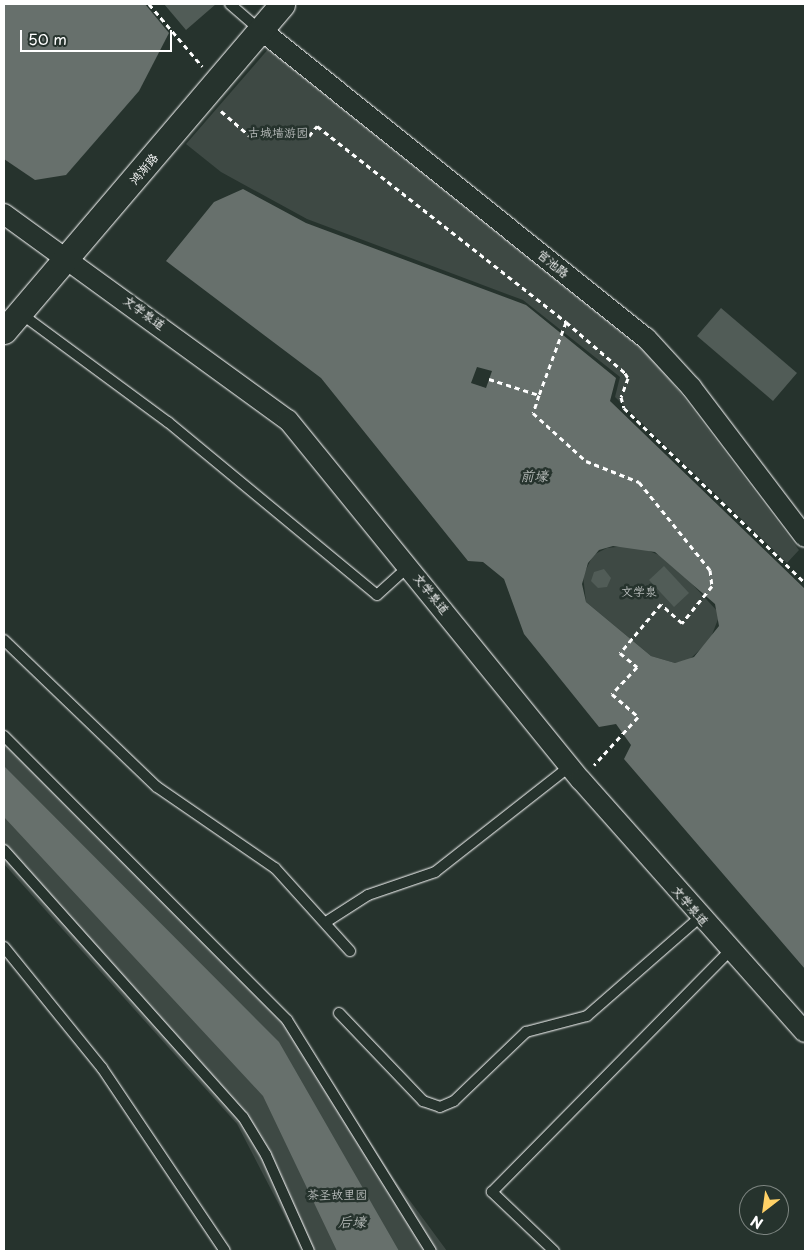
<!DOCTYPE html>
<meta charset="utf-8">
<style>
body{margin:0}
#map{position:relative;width:809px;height:1255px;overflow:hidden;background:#26332d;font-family:"Playpen Sans","LXGW WenKai TC",sans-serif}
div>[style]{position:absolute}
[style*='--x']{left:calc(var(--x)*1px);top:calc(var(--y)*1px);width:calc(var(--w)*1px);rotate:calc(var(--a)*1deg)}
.green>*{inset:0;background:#3e4944}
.water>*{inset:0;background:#67706c}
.building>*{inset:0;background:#515c57}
.path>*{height:3px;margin-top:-1.5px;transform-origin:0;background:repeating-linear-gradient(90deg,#fff 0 5px,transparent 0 9px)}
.roads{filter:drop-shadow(0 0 1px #fff) drop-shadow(0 0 1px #fff)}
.service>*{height:10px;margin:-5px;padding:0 5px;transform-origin:5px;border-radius:5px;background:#26332d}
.minor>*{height:20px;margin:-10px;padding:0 10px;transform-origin:10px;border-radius:10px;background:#26332d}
.tertiary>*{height:25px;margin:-12.5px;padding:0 12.5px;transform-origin:12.5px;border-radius:12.5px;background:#26332d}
span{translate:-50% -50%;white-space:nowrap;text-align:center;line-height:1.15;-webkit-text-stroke:5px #26332d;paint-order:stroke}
.park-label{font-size:12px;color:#bbbfbe}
.street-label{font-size:12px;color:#fff}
.water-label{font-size:14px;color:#b3b8b6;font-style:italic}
.frame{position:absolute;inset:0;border:5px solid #fff;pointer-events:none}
.north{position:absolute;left:739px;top:1185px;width:50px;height:50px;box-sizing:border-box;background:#26332d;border:1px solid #7d8581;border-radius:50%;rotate:210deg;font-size:14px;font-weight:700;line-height:20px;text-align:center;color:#fff}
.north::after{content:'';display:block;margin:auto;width:18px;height:22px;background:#ffd166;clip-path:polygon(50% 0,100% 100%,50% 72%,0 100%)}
.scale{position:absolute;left:20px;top:30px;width:152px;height:22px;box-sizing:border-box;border:2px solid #fff;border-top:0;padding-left:6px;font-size:15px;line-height:18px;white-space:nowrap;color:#fff;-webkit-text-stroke:4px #26332d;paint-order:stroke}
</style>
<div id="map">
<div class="green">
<i style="clip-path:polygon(270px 47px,647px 349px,799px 550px,787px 563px,615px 397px,620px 377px,523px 300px,307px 219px,221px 172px,186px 144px)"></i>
<i style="clip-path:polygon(634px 545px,669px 559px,720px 614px,710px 640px,689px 660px,675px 663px,651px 656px,586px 602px,583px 576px,593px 555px,607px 548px)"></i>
<i style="clip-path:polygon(4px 732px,291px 1018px,394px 1179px,447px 1251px,303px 1251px,237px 1124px,4px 864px)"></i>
</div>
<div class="water">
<i style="clip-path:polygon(4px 4px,145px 4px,169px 33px,139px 91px,66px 175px,35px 180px,4px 159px)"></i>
<i style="clip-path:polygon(evenodd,243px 189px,306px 223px,526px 305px,616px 378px,610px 401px,805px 589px,805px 969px,624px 759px,631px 745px,616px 724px,599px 727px,524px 634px,504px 579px,483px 562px,468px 561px,321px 378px,166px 261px,214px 202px,243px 189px,477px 367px,492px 371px,486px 388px,471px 383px,477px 367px,243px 189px,613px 546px,655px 552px,715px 604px,719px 626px,694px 657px,675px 663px,651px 656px,586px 602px,582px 584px,588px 563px,599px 550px,613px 546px)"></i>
<i style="clip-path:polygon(4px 766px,279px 1042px,399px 1251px,337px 1251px,263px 1096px,4px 817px)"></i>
</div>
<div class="building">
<i style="clip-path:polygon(164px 4px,216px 4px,186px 30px)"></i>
<i style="clip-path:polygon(721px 308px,797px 373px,773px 401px,697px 336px)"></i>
<i style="clip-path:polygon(664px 566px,689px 593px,674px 607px,649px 580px)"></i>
<i style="clip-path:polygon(604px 569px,611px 578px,607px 587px,598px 588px,591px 581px,594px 572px)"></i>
</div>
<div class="path">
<i style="--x:149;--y:4;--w:82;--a:49.5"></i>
<i style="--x:221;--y:111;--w:38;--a:41"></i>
<i style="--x:250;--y:136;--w:59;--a:0"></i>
<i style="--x:309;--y:136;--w:13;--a:-51"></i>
<i style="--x:317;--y:126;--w:317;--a:38.2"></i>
<i style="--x:566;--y:322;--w:78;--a:110.3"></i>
<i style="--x:566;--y:322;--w:78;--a:40.8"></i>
<i style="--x:625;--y:373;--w:6;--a:59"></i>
<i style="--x:628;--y:378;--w:20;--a:110"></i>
<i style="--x:621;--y:397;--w:11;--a:75"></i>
<i style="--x:624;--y:408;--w:252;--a:44"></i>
<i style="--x:489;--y:379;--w:52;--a:17.7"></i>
<i style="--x:539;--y:395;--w:19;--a:108"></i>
<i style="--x:533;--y:413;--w:72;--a:42.2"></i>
<i style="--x:586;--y:461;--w:57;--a:21.6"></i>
<i style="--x:639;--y:482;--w:113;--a:51.1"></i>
<i style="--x:710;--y:570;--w:16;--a:83"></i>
<i style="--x:712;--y:586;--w:48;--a:129"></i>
<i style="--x:682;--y:623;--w:28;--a:-138"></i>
<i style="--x:661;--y:604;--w:64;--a:129.9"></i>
<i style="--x:620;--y:653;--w:22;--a:39"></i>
<i style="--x:637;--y:667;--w:37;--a:133"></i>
<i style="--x:612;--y:694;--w:35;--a:41"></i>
<i style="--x:638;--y:717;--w:65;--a:132.5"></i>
</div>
<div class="roads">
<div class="service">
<i style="--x:230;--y:4;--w:40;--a:41"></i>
<i style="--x:20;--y:313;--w:184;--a:36.4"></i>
<i style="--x:168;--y:422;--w:271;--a:39.6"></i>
<i style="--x:377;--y:595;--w:43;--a:-42.2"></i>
<i style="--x:4;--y:640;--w:212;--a:43.9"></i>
<i style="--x:157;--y:787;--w:143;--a:34.5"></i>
<i style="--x:275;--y:868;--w:112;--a:47.9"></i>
<i style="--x:4;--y:736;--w:401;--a:45.1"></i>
<i style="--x:287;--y:1020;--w:272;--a:58.1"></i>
<i style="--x:4;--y:850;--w:358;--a:48.2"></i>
<i style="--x:243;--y:1117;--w:44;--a:58.8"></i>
<i style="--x:266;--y:1155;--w:105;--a:65.9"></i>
<i style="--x:326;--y:922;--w:50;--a:-32.7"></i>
<i style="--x:368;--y:895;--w:71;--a:-18.9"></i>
<i style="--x:435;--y:872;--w:172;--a:-38.1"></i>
<i style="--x:4;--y:947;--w:156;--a:51"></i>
<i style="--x:102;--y:1068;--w:220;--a:56.1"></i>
<i style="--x:339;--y:1013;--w:122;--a:46.3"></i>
<i style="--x:423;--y:1101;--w:18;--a:19"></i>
<i style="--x:440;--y:1107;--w:15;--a:-23"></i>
<i style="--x:454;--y:1101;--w:100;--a:-43.8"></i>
<i style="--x:526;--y:1032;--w:63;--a:-14.7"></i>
<i style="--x:587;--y:1016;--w:150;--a:-41.2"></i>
<i style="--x:554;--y:1251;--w:86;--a:-136.4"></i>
<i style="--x:492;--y:1192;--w:339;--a:-45.4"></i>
</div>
<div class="minor">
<i style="--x:261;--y:30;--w:493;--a:38.7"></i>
<i style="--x:646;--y:338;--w:67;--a:47.4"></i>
<i style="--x:691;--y:387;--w:188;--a:52.8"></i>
<i style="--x:4;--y:214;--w:351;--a:36"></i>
<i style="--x:288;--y:420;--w:464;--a:50.9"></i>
<i style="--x:581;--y:780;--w:337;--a:48.4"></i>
</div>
<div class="tertiary">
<i style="--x:4;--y:331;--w:429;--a:-49.6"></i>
</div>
</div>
<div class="park-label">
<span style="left:278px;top:133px">古城墙游园</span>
<span style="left:639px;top:592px">文学泉</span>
<span style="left:337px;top:1195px">茶圣故里园</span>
</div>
<div class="street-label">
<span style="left:144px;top:169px;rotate:-50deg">鸿渐路</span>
<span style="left:553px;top:264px;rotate:39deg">官池路</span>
<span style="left:144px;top:313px;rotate:36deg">文学泉道</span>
<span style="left:431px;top:594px;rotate:51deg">文学泉道</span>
<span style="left:690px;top:906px;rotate:49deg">文学泉道</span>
</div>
<div class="water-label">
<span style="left:534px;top:476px">前壕</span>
<span style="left:352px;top:1222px">后壕</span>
</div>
<div class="frame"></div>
<div class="north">N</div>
<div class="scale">50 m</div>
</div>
